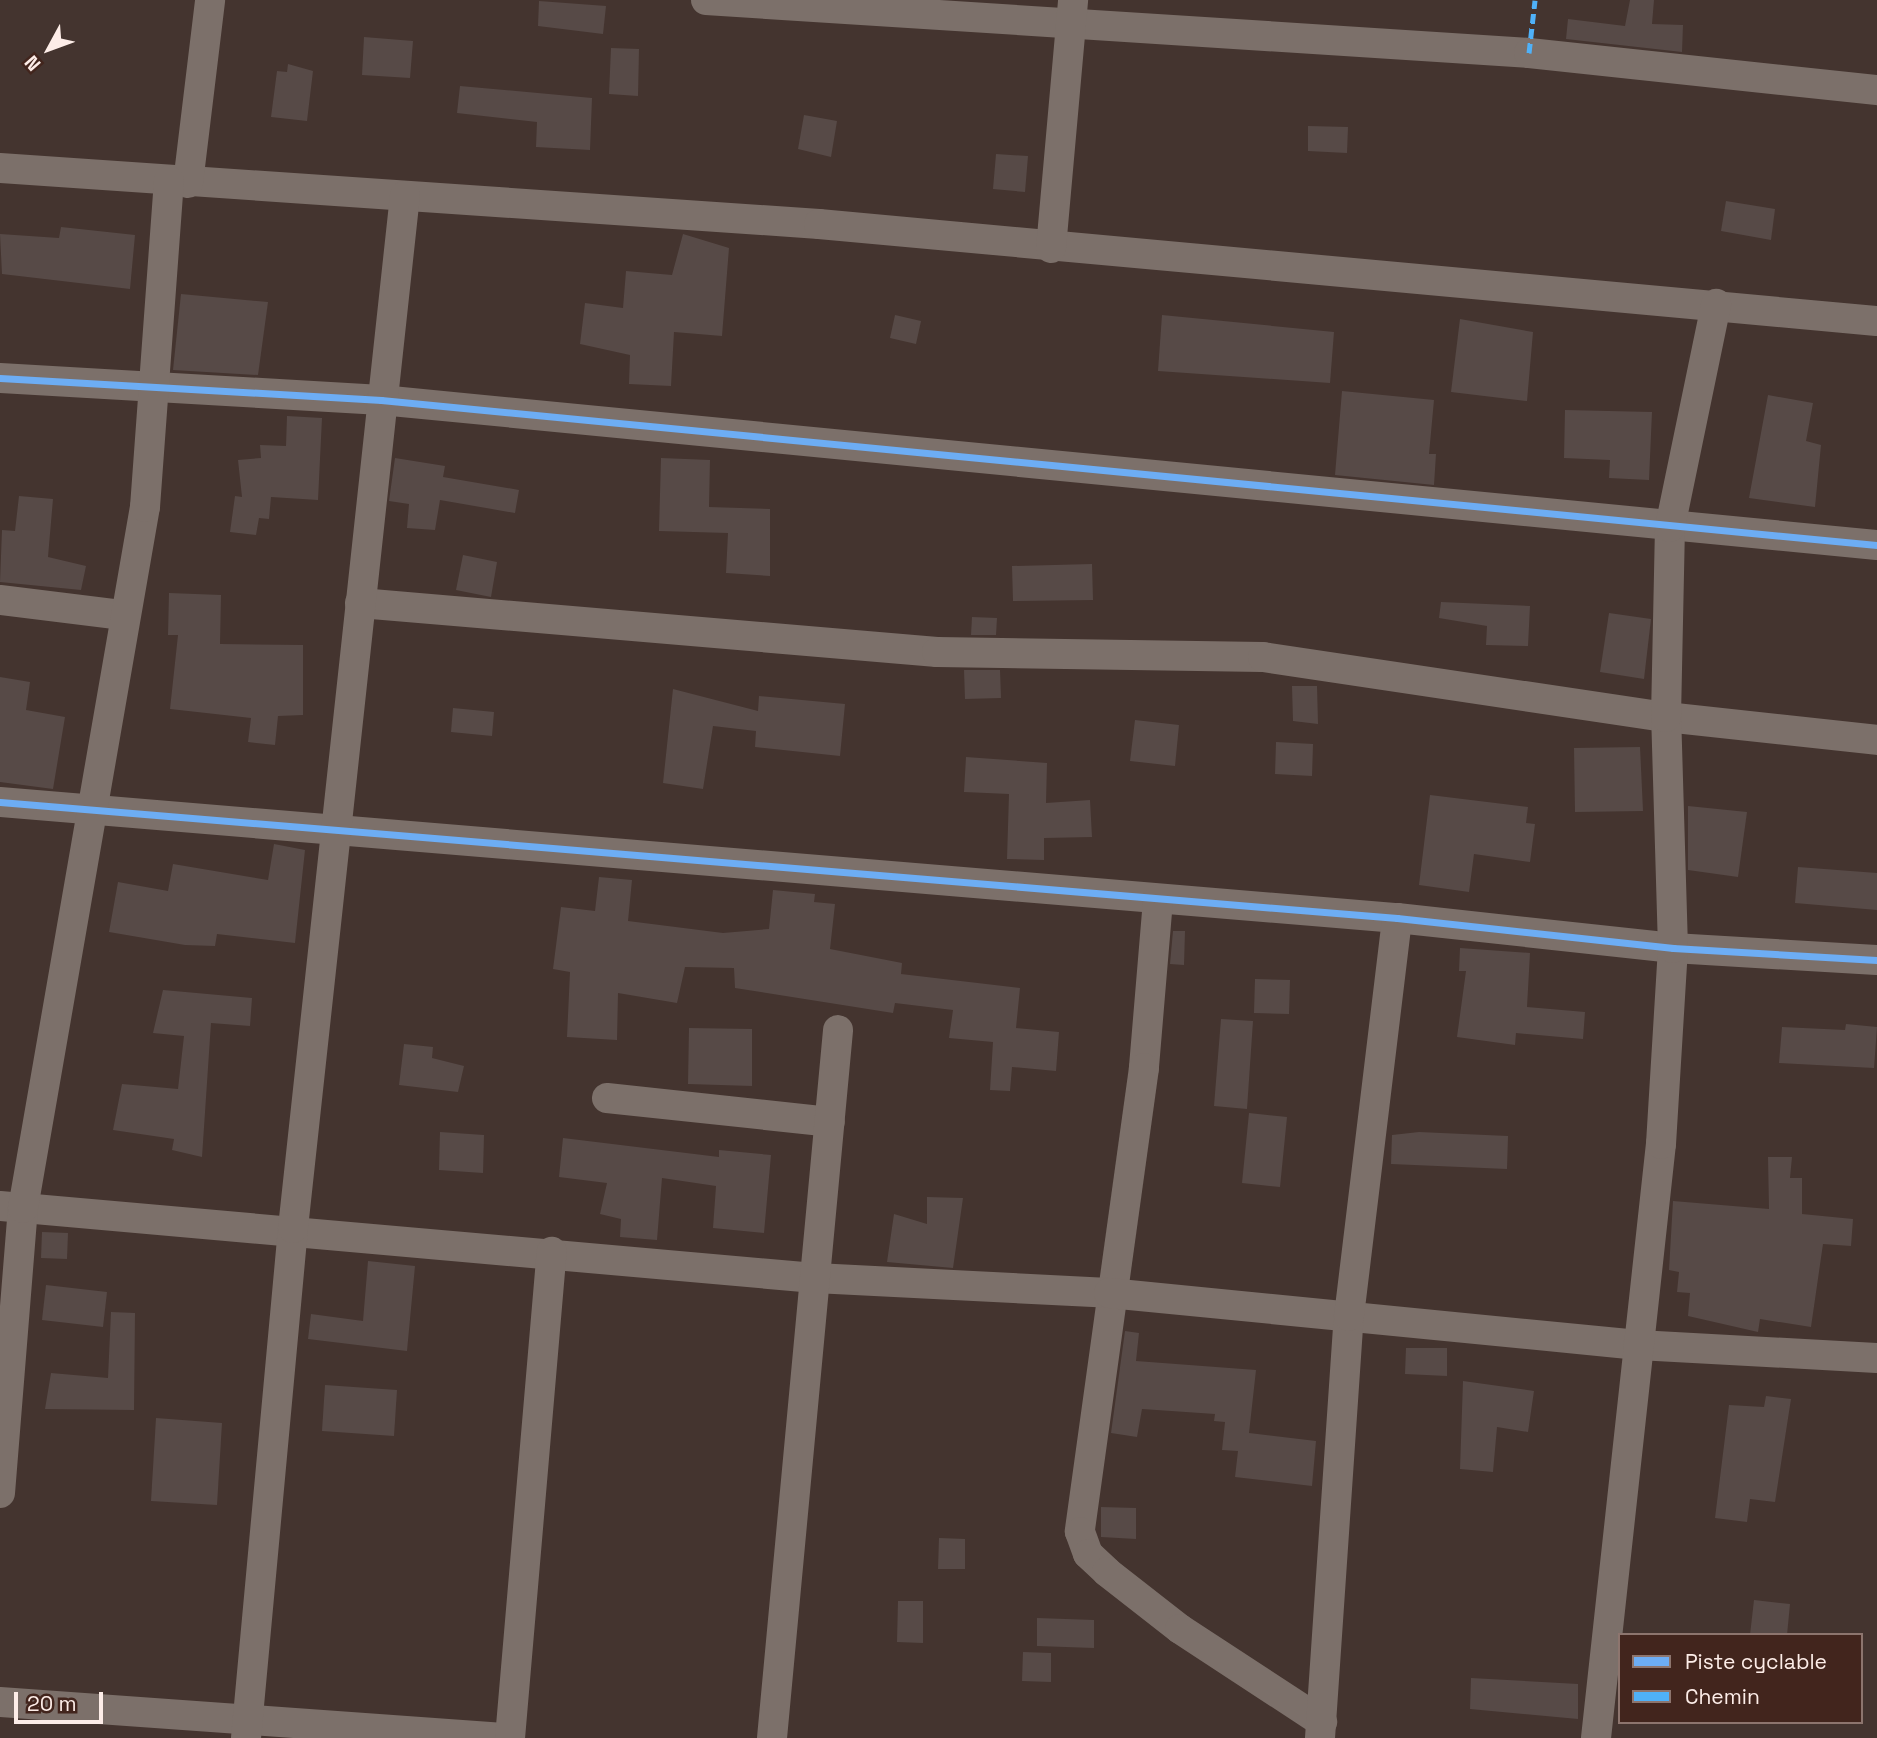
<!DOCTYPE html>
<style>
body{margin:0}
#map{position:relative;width:1877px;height:1738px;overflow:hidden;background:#44342f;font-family:"Space Grotesk",sans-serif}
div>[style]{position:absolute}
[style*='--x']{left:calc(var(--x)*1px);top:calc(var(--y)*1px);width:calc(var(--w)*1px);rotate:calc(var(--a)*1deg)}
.building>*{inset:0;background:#574a47}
.minor>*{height:30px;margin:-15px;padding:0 15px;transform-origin:15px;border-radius:15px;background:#7c706a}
.quiet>*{height:5px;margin-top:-2.5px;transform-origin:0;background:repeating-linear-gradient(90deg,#4fb1f8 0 10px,transparent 0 15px)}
.cycleway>*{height:7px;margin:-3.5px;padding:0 3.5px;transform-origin:3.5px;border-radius:3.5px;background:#6dadf4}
span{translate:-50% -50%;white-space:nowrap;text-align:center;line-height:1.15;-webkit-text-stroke:7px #42251d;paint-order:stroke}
.legend{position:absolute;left:1618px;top:1633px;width:245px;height:91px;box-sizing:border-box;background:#42251d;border:2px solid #8d756e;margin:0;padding:9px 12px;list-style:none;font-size:21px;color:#fdede8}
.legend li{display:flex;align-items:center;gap:14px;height:35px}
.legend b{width:35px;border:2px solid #8d756e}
.north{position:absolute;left:14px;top:14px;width:70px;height:70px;-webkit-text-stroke:5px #42251d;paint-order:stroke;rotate:229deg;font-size:19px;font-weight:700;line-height:28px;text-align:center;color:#fdede8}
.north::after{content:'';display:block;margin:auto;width:24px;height:32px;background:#fdede8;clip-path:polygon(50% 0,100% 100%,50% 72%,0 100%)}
.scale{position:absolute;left:14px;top:1692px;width:89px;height:32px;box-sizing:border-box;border:4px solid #fdede8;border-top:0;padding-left:9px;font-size:21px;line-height:24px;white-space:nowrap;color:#fdede8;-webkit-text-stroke:5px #42251d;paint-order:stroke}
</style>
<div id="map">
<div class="building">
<i style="clip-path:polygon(1630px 0,1654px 0,1652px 24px,1683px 25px,1682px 52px,1566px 39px,1568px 19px,1625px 26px)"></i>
<i style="clip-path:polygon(539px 1px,606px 6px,603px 34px,538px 26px)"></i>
<i style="clip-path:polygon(364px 37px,413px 41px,410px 78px,362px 75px)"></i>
<i style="clip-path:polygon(611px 48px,639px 49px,638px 96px,609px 94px)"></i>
<i style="clip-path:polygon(288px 64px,313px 71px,307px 121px,271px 117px,277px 71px,287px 72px)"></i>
<i style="clip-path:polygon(460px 86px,592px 98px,590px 150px,536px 147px,537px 122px,457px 113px)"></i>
<i style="clip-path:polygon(804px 115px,837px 121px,831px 157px,798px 149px)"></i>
<i style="clip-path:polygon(1308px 126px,1348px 127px,1347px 153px,1308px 151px)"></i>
<i style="clip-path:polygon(996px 154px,1028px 156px,1025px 192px,993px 189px)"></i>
<i style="clip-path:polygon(1726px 201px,1775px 209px,1771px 240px,1721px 231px)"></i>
<i style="clip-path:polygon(61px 227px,135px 235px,130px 289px,2px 274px,0 234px,59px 238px)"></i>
<i style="clip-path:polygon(683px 234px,729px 248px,722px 336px,674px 332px,671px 386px,629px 384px,630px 355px,580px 344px,585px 303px,623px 308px,626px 271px,672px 275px)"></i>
<i style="clip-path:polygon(181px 294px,268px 302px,258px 375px,173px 370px)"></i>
<i style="clip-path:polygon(895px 315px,921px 321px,916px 344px,890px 338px)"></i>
<i style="clip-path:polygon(1162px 315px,1334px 332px,1330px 383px,1158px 371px)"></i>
<i style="clip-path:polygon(1460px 319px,1533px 332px,1527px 401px,1451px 392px)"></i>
<i style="clip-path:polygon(1342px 391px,1434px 400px,1429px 454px,1436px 454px,1434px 485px,1335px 475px)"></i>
<i style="clip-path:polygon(1768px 395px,1813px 403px,1806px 441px,1821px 445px,1815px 507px,1749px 498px)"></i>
<i style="clip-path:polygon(1565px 410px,1652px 412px,1649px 480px,1609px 478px,1610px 460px,1564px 458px)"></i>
<i style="clip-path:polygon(287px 416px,322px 418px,318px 500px,271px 497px,269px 519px,259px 518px,256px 535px,230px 532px,235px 496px,242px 497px,238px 460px,261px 458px,260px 445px,286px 446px)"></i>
<i style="clip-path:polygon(395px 458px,445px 466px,443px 477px,519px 490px,515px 513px,440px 500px,435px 530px,407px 528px,409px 504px,389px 501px)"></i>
<i style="clip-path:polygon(661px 458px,710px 460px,709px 507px,770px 509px,770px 576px,726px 573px,728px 533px,659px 531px)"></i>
<i style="clip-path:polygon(19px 496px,53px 499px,48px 557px,86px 566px,81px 590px,0 582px,2px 530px,15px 531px)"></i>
<i style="clip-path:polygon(463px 555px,497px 562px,491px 597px,456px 590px)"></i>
<i style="clip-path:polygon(1092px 564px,1093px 600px,1013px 601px,1012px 566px)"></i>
<i style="clip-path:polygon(169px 593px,221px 595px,220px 644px,303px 645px,303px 715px,278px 716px,275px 745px,248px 742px,251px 718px,170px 709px,178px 635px,168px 635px)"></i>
<i style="clip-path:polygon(1441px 602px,1530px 606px,1528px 646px,1486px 645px,1487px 626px,1439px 618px)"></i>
<i style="clip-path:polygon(1609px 613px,1651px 619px,1644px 679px,1600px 672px)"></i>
<i style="clip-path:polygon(972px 617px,997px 618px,996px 635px,971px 635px)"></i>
<i style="clip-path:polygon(964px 670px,1000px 670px,1001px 698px,965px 699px)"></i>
<i style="clip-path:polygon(0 677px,30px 682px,26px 710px,65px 717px,53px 789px,0 782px)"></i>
<i style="clip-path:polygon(1292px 686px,1317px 686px,1318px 724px,1293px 721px)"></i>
<i style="clip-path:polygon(673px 689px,758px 711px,759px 696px,845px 704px,840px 756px,755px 747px,756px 731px,713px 726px,703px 789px,663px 783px)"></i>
<i style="clip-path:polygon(453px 708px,494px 712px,492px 736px,451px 732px)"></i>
<i style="clip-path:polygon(1135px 720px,1179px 725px,1175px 766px,1130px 761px)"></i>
<i style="clip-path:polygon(1276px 742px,1313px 744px,1312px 776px,1275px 774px)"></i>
<i style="clip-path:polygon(1640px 747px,1643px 811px,1575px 812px,1574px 748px)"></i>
<i style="clip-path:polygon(966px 757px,1047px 763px,1046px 803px,1090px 800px,1092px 837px,1044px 838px,1044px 860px,1007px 859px,1009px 794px,964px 792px)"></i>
<i style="clip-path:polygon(1430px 795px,1528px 807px,1526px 823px,1535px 824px,1530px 862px,1474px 854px,1469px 892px,1419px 885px)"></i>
<i style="clip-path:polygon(1688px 806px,1747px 812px,1738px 877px,1688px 870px)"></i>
<i style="clip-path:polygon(274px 844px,305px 850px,295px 943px,217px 934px,215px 946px,185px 945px,109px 932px,118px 882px,168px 891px,173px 864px,268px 880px)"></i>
<i style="clip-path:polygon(1798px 867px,1877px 873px,1877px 910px,1795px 903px)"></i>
<i style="clip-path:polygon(599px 877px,632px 880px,628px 921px,723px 933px,769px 929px,773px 890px,815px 894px,814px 902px,835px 904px,830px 949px,902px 963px,901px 974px,1020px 988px,1016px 1028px,1059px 1032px,1056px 1071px,1012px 1067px,1010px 1091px,990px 1090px,993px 1042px,949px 1038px,953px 1010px,895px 1003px,893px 1013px,735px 988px,734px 968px,685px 967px,677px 1003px,618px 993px,617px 1040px,567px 1037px,570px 972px,553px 969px,561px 907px,595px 911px)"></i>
<i style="clip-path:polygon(1173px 931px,1185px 931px,1184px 965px,1170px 964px)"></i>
<i style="clip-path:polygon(1460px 948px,1530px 953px,1527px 1007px,1585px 1012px,1583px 1039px,1516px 1033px,1515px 1045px,1457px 1037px,1466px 971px,1459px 971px)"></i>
<i style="clip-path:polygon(1255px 979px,1290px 980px,1289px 1014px,1254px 1013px)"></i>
<i style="clip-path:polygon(163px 990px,252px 998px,250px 1026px,211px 1023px,202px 1157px,172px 1150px,174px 1139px,113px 1130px,122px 1084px,178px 1089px,184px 1036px,153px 1033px)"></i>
<i style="clip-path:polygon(1221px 1019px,1253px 1021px,1247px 1109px,1214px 1106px)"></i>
<i style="clip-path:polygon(1846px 1024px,1877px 1027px,1874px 1068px,1779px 1063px,1782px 1027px,1845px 1030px)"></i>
<i style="clip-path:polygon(689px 1028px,752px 1029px,752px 1086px,688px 1084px)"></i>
<i style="clip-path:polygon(404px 1044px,433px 1047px,432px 1058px,464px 1066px,458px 1092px,399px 1085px)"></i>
<i style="clip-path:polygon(1249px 1113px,1287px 1117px,1280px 1187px,1242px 1183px)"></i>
<i style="clip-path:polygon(440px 1132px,484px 1135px,483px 1173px,439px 1170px)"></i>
<i style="clip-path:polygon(1419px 1132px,1508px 1136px,1507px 1169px,1391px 1164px,1392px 1135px)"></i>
<i style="clip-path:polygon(563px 1138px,719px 1157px,719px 1150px,771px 1155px,764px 1233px,713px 1228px,716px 1186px,662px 1178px,657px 1240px,620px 1237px,621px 1219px,600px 1214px,607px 1183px,559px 1177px)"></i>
<i style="clip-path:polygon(1768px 1157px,1792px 1157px,1790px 1178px,1802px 1178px,1802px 1214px,1853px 1219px,1851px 1246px,1823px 1244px,1811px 1327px,1760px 1319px,1758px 1332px,1688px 1316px,1690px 1293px,1677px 1292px,1679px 1272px,1669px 1270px,1673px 1201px,1769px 1209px)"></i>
<i style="clip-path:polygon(927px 1197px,963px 1198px,953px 1268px,887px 1262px,894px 1214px,927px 1224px)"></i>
<i style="clip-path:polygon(42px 1232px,68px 1233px,67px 1259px,41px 1258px)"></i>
<i style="clip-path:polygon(368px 1261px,415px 1266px,407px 1351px,308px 1339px,311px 1314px,363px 1321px)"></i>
<i style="clip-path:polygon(46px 1285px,107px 1292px,103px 1327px,42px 1320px)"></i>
<i style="clip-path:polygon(111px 1312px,135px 1313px,134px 1410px,45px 1409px,51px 1373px,108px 1378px)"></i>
<i style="clip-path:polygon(1125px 1331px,1139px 1333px,1136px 1361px,1256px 1370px,1249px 1433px,1316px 1441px,1312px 1486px,1235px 1477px,1238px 1451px,1222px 1450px,1225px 1422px,1214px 1421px,1215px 1414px,1142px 1409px,1137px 1437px,1111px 1433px)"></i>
<i style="clip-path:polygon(1406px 1348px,1447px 1348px,1447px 1376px,1405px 1374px)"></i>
<i style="clip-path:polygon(1463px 1381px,1534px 1391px,1528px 1432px,1497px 1427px,1493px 1472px,1460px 1469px)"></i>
<i style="clip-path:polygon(325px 1385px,397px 1390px,394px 1436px,322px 1431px)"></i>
<i style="clip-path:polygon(1766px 1396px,1791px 1399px,1775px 1502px,1750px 1499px,1747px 1522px,1715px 1518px,1729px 1405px,1764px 1407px)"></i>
<i style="clip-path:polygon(156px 1418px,222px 1423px,217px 1505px,151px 1501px)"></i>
<i style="clip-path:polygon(1101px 1507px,1136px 1508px,1136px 1539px,1101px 1537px)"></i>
<i style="clip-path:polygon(939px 1538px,965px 1539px,965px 1569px,938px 1569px)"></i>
<i style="clip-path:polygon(1754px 1600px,1790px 1604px,1787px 1635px,1750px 1635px)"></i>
<i style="clip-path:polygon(898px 1601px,923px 1601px,923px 1643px,897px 1642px)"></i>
<i style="clip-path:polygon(1037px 1618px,1094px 1620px,1094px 1648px,1037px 1646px)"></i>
<i style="clip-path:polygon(1023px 1652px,1051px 1653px,1051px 1682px,1022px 1681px)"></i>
<i style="clip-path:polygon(1471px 1678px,1578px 1684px,1578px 1719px,1470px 1709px)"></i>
</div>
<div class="minor">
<i style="--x:706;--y:0;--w:825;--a:3.68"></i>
<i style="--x:1529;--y:53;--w:350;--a:6.1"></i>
<i style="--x:0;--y:168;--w:821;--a:3.91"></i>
<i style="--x:819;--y:224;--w:1062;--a:5.24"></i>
<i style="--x:188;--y:183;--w:184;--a:-83.1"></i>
<i style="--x:1051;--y:248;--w:249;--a:-84.9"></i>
<i style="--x:0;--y:378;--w:382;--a:3.3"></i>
<i style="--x:381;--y:400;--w:1503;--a:5.54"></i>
<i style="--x:0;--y:600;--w:124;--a:7"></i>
<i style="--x:360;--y:603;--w:579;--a:4.85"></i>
<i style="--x:937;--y:652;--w:326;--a:0.9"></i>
<i style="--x:1263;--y:657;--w:407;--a:8.5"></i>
<i style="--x:1666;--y:717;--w:212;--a:6.2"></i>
<i style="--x:0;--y:802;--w:1402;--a:4.75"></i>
<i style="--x:1397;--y:918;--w:278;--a:6.2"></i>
<i style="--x:1673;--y:948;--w:204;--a:3.4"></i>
<i style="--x:1158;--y:900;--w:169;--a:94.8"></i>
<i style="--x:1144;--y:1068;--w:468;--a:97.9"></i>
<i style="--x:1080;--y:1532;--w:23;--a:70"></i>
<i style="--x:1088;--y:1554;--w:26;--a:43"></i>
<i style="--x:1107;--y:1572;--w:93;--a:38"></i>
<i style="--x:1180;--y:1629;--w:170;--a:33.2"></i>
<i style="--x:607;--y:1098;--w:224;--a:6.1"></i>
<i style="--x:0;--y:1206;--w:818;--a:5.05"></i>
<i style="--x:815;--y:1278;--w:294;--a:2.9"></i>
<i style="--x:1109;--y:1293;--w:532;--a:5.61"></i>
<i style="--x:1638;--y:1345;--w:239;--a:3.1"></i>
<i style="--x:0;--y:1493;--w:286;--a:-85.4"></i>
<i style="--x:23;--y:1208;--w:712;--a:-80.13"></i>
<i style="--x:145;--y:507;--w:327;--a:-85.8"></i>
<i style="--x:0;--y:1702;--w:505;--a:4.09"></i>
<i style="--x:246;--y:1738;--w:512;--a:-84.73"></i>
<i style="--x:293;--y:1228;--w:1038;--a:-83.81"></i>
<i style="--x:510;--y:1738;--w:488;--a:-85.1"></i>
<i style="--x:772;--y:1738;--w:711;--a:-84.67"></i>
<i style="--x:1320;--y:1738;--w:423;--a:-86.1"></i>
<i style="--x:1349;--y:1316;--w:401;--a:-83.1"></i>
<i style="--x:1596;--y:1738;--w:598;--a:-83.76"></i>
<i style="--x:1661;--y:1144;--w:196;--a:-86.5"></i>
<i style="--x:1673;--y:948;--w:231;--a:-91.7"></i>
<i style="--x:1666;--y:717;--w:190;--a:-88.8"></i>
<i style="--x:1670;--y:527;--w:228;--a:-78.3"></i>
</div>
<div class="quiet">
<i style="--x:1529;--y:53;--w:53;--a:-83.5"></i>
</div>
<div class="cycleway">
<i style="--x:0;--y:378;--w:382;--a:3.3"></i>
<i style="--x:381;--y:400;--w:1503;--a:5.54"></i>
<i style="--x:0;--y:802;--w:1402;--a:4.75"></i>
<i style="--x:1397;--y:918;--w:278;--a:6.2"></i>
<i style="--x:1673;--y:948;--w:204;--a:3.4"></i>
</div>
<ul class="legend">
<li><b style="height:9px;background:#6dadf4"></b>Piste cyclable</li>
<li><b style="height:9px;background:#4fb1f8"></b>Chemin</li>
</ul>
<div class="north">N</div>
<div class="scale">20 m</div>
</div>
